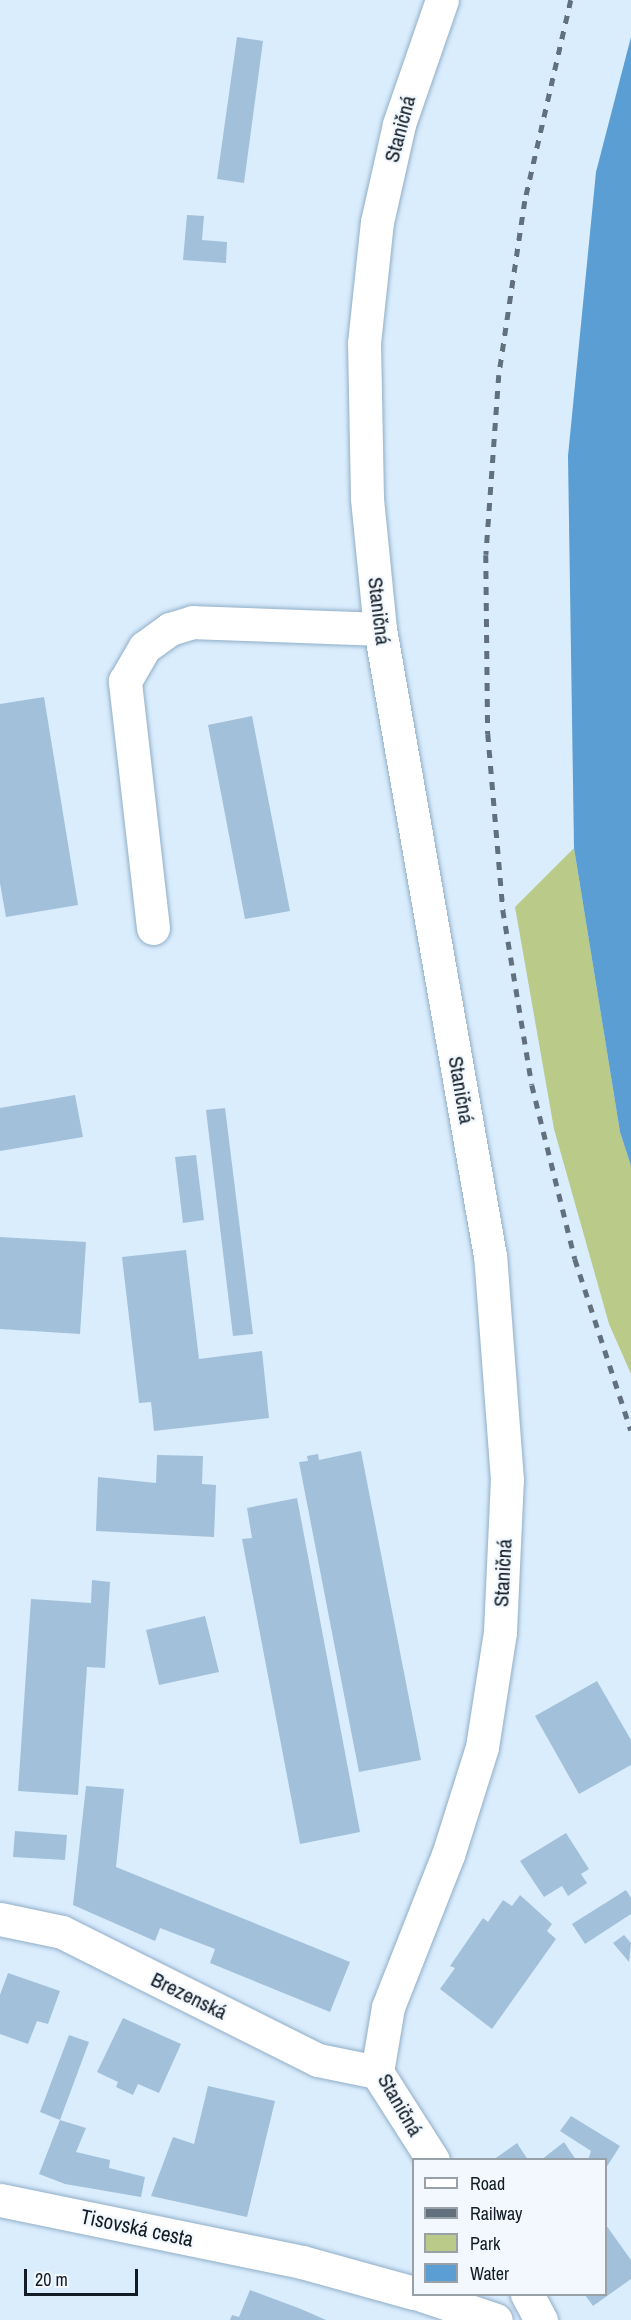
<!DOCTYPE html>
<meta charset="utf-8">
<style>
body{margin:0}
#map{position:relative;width:631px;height:2320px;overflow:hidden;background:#daedfd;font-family:"Archivo Narrow",sans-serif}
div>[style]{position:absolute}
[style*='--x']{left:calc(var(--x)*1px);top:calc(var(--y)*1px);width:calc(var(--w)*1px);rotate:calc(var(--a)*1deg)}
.green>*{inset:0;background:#baca88}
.water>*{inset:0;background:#5b9ed3}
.building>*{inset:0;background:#a2c0da}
.roads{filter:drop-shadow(0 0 2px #90aec7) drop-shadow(0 0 2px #90aec7)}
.minor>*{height:33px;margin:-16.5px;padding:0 16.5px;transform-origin:16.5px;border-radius:16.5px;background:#fff}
.major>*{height:33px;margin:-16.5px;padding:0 16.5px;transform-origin:16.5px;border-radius:16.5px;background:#fff}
.rail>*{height:4.5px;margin-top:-2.25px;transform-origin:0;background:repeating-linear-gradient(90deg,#61707c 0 8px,transparent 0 16px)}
span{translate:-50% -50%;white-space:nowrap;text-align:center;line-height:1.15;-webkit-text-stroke:4.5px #f2f8fe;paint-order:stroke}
.street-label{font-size:21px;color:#111c26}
.legend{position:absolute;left:412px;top:2158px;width:195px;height:138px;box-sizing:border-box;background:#f2f8fe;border:2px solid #98a0a8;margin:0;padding:8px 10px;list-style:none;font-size:18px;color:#111c26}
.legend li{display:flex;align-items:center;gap:12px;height:30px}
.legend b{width:30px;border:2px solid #98a0a8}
.scale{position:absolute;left:24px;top:2269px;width:114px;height:27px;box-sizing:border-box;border:3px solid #111c26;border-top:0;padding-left:8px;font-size:18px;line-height:21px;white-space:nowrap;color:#111c26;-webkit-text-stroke:4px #f2f8fe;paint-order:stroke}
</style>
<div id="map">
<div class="green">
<i style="clip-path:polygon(574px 848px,620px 1132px,631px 1166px,631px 1374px,609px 1324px,554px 1129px,515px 907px)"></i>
</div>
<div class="water">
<i style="clip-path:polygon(631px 37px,631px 1166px,620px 1132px,574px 848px,568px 456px,596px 172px)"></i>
</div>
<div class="building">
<i style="clip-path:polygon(237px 37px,263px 41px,244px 183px,217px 179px)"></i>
<i style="clip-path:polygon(187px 215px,204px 216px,202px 240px,227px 242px,226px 263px,183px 260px)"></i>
<i style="clip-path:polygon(44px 697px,78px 905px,6px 917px,0 883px,0 704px)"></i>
<i style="clip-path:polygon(252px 716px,290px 911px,245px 919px,208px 725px)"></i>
<i style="clip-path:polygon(75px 1095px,83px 1137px,0 1151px,0 1108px)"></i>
<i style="clip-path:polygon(225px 1108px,253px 1334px,233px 1336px,206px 1110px)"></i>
<i style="clip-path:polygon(196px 1155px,204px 1220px,183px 1223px,175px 1157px)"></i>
<i style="clip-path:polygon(0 1237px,86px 1242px,80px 1334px,0 1329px)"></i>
<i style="clip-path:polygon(186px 1250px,199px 1359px,262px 1351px,269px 1418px,154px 1431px,151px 1402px,139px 1403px,122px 1257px)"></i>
<i style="clip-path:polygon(361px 1451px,421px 1760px,359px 1772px,299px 1462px,308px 1461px,307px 1456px,318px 1454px,319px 1460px)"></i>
<i style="clip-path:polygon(157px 1455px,203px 1456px,202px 1484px,216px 1485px,214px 1537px,96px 1531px,98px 1477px,156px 1483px)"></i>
<i style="clip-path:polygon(297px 1498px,360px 1832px,300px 1844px,242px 1539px,252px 1538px,247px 1508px)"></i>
<i style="clip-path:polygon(92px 1580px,110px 1582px,105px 1668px,87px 1667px,78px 1795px,18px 1791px,31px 1599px,91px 1603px)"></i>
<i style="clip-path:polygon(205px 1616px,219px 1672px,159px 1685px,146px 1630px)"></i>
<i style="clip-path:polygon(597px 1681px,631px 1740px,631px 1765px,579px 1794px,535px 1716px)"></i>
<i style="clip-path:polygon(86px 1786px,124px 1789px,116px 1867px,350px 1962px,330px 2012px,210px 1963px,215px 1949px,160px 1928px,155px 1941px,73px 1905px)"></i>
<i style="clip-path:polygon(15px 1831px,67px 1835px,65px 1860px,13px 1857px)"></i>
<i style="clip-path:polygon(566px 1833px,589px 1869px,581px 1874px,587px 1883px,568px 1896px,562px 1886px,544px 1897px,520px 1861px)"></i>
<i style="clip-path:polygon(626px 1890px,631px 1898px,631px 1914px,585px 1944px,572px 1924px)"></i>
<i style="clip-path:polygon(520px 1895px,552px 1924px,547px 1931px,556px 1939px,492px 2029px,440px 1989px,455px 1968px,450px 1966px,483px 1918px,488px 1922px,503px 1900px,512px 1906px)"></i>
<i style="clip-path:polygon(624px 1935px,631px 1943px,629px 1962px,613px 1943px)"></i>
<i style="clip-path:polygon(8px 1973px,60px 1991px,48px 2024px,37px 2021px,28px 2044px,0 2034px,0 1995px)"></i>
<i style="clip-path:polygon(123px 2018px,181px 2044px,159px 2093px,138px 2084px,133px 2095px,116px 2087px,118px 2082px,97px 2072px)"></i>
<i style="clip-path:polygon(69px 2035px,89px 2042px,60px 2120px,40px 2112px)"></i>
<i style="clip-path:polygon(208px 2086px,275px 2101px,247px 2217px,151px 2196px,173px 2137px,194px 2144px)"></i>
<i style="clip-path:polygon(571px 2116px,620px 2146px,606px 2168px,606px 2160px,588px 2160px,591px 2151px,560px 2131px)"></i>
<i style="clip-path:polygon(60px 2120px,86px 2128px,76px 2152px,110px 2160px,109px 2168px,145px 2177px,141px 2197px,65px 2184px,39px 2174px)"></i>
<i style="clip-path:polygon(564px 2142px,576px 2160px,541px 2160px)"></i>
<i style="clip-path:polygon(517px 2143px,528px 2160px,493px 2160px)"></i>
<i style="clip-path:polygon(606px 2225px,631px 2260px,631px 2279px,593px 2306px,585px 2295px,606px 2295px)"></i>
<i style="clip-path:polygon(250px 2290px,301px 2309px,326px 2320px,230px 2320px,232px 2315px,239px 2317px)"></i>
</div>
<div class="roads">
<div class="minor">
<i style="--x:153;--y:928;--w:249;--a:-96.5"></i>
<i style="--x:125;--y:681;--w:39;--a:-60"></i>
<i style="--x:145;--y:647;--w:31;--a:-36"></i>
<i style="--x:170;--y:629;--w:24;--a:-17"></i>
<i style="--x:193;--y:622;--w:187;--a:2.1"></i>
<i style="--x:0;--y:1919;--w:63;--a:11.8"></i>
<i style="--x:62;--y:1932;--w:286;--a:26.6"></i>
<i style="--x:318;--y:2060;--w:60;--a:11.5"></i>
<i style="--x:433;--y:2160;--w:104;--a:-122.5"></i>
<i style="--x:377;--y:2072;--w:66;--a:-80.4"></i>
<i style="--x:388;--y:2007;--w:163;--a:-68.5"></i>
<i style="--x:448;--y:1855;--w:113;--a:-72.5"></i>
<i style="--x:482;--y:1747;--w:116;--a:-81.1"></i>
<i style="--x:500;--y:1632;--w:152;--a:-87.4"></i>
<i style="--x:507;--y:1480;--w:225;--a:-94.3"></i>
<i style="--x:490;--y:1256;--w:637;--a:-99.95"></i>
<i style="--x:380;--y:629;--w:132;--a:-95.7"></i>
<i style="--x:367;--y:498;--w:155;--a:-91.1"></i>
<i style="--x:364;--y:343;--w:122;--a:-83.9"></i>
<i style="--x:377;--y:222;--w:100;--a:-77.3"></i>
<i style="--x:399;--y:124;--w:131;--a:-70.9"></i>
<i style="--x:527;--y:2294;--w:30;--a:62"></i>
</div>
<div class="major">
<i style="--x:0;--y:2200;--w:308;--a:11.6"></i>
<i style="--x:302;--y:2262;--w:116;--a:15.5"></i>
<i style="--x:419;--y:2294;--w:81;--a:18.7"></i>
</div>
</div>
<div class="rail">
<i style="--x:571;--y:0;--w:206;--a:102.9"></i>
<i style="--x:525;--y:201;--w:176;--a:98.5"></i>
<i style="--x:499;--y:375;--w:180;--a:94.1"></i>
<i style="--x:486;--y:555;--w:179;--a:89.4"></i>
<i style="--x:488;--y:734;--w:177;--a:85.1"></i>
<i style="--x:503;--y:910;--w:177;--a:80.6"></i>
<i style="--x:532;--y:1085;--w:179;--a:76.1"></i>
<i style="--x:575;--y:1259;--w:180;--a:71.9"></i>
</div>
<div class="street-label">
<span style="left:400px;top:129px;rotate:-75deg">Staničná</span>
<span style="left:379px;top:611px;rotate:83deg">Staničná</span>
<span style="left:461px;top:1090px;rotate:80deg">Staničná</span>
<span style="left:503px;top:1573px;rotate:-87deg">Staničná</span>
<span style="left:189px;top:1996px;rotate:26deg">Brezenská</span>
<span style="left:400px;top:2105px;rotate:60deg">Staničná</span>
<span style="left:137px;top:2228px;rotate:12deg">Tisovská cesta</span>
</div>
<ul class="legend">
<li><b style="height:8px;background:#fff"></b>Road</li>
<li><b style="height:8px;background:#61707c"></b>Railway</li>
<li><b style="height:16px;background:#baca88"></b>Park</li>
<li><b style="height:16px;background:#5b9ed3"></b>Water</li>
</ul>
<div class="scale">20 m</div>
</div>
